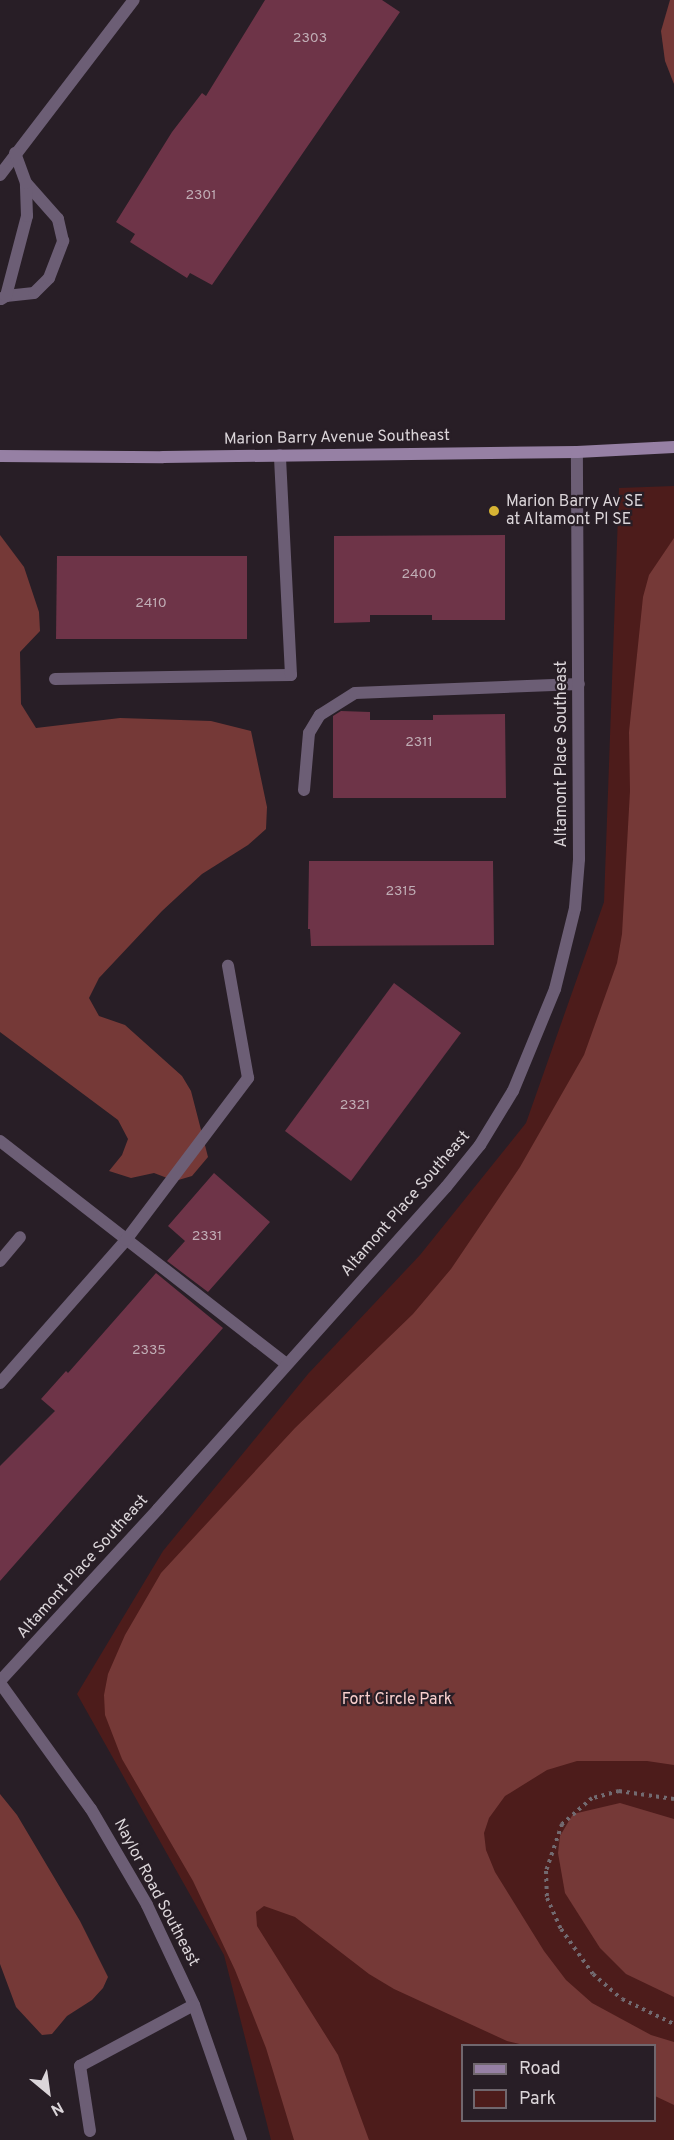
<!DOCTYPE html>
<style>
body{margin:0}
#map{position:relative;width:674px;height:2140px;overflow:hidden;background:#281e26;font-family:Overpass,sans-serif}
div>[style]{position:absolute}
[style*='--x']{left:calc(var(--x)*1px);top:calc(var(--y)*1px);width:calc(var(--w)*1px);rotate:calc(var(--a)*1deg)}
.green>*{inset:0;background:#4d1c1b}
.forest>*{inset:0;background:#753937}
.building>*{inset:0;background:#6e3448}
.path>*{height:4px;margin-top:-2px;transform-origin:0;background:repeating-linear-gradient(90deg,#726a70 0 3px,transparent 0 7.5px)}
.service>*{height:12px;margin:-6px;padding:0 6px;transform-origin:6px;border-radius:6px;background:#6c5e75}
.minor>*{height:12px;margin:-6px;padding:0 6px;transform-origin:6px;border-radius:6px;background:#6c5e75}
.tertiary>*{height:12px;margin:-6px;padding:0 6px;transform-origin:6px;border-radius:6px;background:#6c5e75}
.secondary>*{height:12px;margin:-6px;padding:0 6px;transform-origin:6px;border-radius:6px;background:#9680a4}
.dots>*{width:16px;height:16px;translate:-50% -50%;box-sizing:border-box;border:3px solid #281e26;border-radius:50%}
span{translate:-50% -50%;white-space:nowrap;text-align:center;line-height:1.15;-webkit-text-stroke:4.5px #281e26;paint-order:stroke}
.number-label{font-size:14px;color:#c0adb5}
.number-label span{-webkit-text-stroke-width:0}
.street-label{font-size:16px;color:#dbd5d9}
.poi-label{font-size:16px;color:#dbd5d9}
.left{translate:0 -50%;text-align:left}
.park-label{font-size:16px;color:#f8cfcd}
.legend{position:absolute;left:461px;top:2044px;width:195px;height:78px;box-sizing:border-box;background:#281e26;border:2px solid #70676e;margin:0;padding:8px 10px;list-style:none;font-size:18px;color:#dbd5d9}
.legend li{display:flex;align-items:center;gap:12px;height:30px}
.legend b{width:30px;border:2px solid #70676e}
.north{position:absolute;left:18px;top:2062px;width:60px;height:60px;-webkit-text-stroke:4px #281e26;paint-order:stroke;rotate:151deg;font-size:16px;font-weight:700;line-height:24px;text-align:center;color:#dbd5d9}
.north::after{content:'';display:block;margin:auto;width:21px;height:27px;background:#dbd5d9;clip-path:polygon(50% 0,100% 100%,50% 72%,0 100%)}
</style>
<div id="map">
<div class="green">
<i style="clip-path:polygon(evenodd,674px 486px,674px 2140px,271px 2140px,224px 1955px,77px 1694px,163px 1551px,308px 1374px,420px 1255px,526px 1123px,604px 902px,619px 488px,674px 486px,462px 2046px,654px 2046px,654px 2120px,462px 2120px,462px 2046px)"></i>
</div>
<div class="forest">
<i style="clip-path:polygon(670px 0,674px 0,674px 84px,665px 61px,661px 31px)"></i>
<i style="clip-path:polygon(0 535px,24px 567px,39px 612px,40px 631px,20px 652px,21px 704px,36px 728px,120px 718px,211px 721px,251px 731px,267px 807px,266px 829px,248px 845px,202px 874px,162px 911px,99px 978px,89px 998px,99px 1016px,125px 1025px,182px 1076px,191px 1091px,208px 1157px,192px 1176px,175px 1181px,154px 1173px,131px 1178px,109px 1171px,122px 1155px,128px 1139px,118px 1120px,0 1032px)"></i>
<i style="clip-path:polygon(674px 538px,674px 1765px,647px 1761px,577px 1761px,547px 1770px,505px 1796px,489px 1818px,484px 1833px,486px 1850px,495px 1872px,544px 1951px,566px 1980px,592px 2003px,651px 2035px,674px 2042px,674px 2105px,655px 2096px,654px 2046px,528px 2046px,507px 2041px,394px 1989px,369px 1974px,295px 1917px,264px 1906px,256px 1912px,257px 1926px,338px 2055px,369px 2140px,294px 2140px,266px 2048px,235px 1970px,193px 1881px,122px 1759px,105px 1715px,104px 1695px,108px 1674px,125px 1635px,161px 1573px,295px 1428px,413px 1314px,451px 1269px,520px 1167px,584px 1055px,617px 963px,622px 934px,630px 791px,629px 732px,643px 597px,649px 575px)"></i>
<i style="clip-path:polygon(0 1794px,17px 1815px,80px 1921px,108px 1977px,103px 1988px,92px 2000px,67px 2016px,52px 2034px,42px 2035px,16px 2007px,0 1964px)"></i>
<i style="clip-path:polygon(620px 1803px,674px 1819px,674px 1997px,626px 1974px,600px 1948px,565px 1893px,558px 1853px,560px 1836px,573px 1814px)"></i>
</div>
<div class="building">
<i style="clip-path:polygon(265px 0,382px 0,400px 12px,212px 285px,190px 273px,187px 278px,130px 242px,135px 234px,116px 222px,172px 132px,202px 93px,206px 96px)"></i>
<i style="clip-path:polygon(505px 535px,505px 620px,432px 620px,432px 615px,370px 615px,370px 622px,334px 623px,334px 536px)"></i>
<i style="clip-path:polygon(57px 556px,247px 556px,247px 639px,56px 639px)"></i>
<i style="clip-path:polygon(341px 711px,370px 712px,370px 720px,433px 720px,433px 715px,505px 714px,506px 798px,333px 798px,333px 716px)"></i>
<i style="clip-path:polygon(309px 861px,493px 861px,494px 945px,311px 946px,310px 929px,308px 929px)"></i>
<i style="clip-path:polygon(394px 983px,461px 1033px,351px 1181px,285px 1131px)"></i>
<i style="clip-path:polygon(214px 1173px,270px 1222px,208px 1292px,167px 1261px,185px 1241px,168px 1226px)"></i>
<i style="clip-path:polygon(156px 1273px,223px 1328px,0 1581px,0 1466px,55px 1411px,41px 1399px,66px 1371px,68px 1373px)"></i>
</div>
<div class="path">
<i style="--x:674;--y:1799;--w:56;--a:-171.7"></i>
<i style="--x:619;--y:1791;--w:28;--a:165"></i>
<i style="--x:592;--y:1798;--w:40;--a:139"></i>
<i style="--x:562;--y:1824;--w:50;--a:108.8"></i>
<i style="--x:546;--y:1871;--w:27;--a:88"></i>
<i style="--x:547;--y:1898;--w:34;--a:66"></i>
<i style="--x:561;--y:1929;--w:55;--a:54.6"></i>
<i style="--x:593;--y:1974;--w:38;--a:41"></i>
<i style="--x:622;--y:1999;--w:58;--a:25.7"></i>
</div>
<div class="service">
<i style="--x:0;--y:175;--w:220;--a:-52.6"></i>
<i style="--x:6;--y:296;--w:28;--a:-6"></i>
<i style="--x:34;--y:293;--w:21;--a:-45"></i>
<i style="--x:49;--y:278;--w:40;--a:-69"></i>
<i style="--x:63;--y:241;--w:23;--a:-103"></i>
<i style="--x:58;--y:219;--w:48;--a:-131.6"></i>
<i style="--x:1;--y:299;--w:6;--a:-31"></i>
<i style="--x:6;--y:296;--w:83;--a:-75.3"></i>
<i style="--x:27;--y:216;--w:33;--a:-92"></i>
<i style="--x:26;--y:183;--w:32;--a:-110"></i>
<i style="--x:55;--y:679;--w:236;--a:-1"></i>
<i style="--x:291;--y:675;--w:220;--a:-92.9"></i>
<i style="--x:304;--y:790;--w:57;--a:-85"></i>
<i style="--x:309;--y:733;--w:21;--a:-59"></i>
<i style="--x:320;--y:715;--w:41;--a:-32.2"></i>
<i style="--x:355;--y:693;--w:224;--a:-2.3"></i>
<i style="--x:0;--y:1141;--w:363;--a:37.9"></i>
<i style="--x:0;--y:1261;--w:31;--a:-50"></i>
<i style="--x:0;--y:1383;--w:191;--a:-48.6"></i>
<i style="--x:126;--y:1240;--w:203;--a:-53"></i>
<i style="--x:248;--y:1078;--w:114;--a:-100.1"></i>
<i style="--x:90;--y:2131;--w:66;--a:-98.7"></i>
<i style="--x:80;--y:2066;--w:129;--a:-28.2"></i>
</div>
<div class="minor">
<i style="--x:0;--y:1681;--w:234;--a:-47.4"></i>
<i style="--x:158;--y:1509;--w:432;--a:-48.2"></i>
<i style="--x:446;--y:1187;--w:54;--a:-51"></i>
<i style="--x:480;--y:1145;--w:63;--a:-58.6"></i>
<i style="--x:513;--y:1091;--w:110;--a:-67.6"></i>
<i style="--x:555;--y:989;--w:83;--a:-76.1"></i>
<i style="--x:575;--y:908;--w:49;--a:-85.3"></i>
<i style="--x:579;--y:859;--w:407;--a:-90.3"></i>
</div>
<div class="tertiary">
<i style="--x:0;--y:1683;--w:155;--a:54.2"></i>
<i style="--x:91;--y:1809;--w:111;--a:59.7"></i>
<i style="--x:147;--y:1905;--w:110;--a:64.8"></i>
<i style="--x:194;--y:2005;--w:143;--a:70.8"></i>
</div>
<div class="secondary">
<i style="--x:0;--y:456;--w:163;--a:0.4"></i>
<i style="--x:163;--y:457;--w:414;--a:-0.7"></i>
<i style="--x:577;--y:452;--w:97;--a:-3"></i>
</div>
<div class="dots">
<i style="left:494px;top:511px;background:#d7b434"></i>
</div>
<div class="number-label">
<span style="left:310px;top:39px">2303</span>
<span style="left:201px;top:196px">2301</span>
<span style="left:419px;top:575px">2400</span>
<span style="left:151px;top:604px">2410</span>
<span style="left:419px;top:743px">2311</span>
<span style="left:401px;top:892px">2315</span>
<span style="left:355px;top:1106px">2321</span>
<span style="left:207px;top:1237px">2331</span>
<span style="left:149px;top:1351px">2335</span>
</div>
<div class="street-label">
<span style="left:337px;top:438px;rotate:-1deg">Marion Barry Avenue Southeast</span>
<span style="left:562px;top:754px;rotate:-90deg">Altamont Place Southeast</span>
<span style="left:406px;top:1204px;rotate:-49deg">Altamont Place Southeast</span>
<span style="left:83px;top:1567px;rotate:-48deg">Altamont Place Southeast</span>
<span style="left:156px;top:1893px;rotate:62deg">Naylor Road Southeast</span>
</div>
<div class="poi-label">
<span class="left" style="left:506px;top:511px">Marion Barry Av SE<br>at Altamont Pl SE</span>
</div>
<div class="park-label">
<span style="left:397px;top:1700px">Fort Circle Park</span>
</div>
<ul class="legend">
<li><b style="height:8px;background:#9680a4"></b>Road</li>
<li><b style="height:16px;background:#4d1c1b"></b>Park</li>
</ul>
<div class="north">N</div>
</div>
